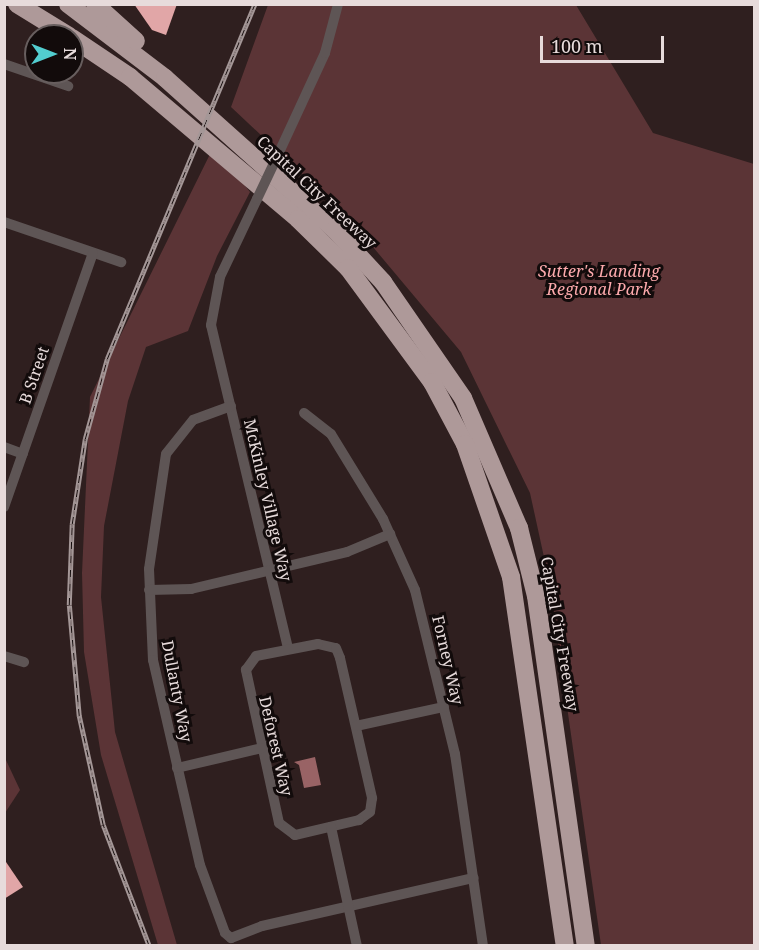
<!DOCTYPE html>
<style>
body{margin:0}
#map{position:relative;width:759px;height:950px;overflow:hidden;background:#2f1f1f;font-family:"Noto Serif",serif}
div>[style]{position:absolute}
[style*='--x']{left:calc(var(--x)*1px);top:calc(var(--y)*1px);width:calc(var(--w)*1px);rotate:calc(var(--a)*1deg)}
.green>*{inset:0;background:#5b3436}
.water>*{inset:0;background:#996365}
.building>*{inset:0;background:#e1a6a7}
.street>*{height:10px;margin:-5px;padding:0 5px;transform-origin:5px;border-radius:5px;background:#5e5555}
.highway>*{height:18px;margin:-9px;padding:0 9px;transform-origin:9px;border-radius:9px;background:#ae9999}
.rail>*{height:4.5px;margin-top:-2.25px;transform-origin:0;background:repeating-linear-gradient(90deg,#120b0b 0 7px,#a49797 0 14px);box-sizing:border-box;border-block:2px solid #a49797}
.street-bridge>*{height:10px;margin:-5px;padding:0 5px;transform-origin:5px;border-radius:5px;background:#5e5555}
span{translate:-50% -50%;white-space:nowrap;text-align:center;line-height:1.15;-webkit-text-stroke:6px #120b0b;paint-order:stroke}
.street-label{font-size:16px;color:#e7dbdb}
.park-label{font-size:16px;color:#feaaad;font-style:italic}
.frame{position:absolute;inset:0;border:6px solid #e7dbdb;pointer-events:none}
.north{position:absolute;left:24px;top:24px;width:60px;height:60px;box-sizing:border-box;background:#120b0b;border:2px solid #675e5e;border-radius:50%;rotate:90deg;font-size:16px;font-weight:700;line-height:24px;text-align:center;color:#e7dbdb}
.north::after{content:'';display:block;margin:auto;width:21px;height:27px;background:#52cdcf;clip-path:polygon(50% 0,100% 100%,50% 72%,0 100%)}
.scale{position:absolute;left:540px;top:36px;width:124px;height:27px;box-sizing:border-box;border:3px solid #e7dbdb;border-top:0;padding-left:8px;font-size:18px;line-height:21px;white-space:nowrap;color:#e7dbdb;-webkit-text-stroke:4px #120b0b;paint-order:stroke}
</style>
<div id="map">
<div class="green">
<i style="clip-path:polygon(268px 5px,576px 5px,653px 133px,754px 164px,754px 945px,601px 945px,549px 580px,530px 493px,461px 352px,347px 216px,231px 107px)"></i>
<i style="clip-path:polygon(214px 146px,250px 192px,217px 256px,188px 331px,146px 347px,128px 401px,104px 526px,101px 597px,115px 732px,177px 945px,158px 945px,101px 755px,84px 652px,82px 573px,90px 397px)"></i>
<i style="clip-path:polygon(5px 758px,20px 790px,5px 813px,4px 813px)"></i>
</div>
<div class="water">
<i style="clip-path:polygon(315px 757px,321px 785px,304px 788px,299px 765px,294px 762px)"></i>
</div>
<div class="building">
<i style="clip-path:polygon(134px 4px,177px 4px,166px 35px,152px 30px)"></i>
<i style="clip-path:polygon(4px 859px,23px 887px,4px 899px)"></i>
</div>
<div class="street">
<i style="--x:4;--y:64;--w:68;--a:19"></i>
<i style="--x:276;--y:159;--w:117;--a:-65.2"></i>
<i style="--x:325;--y:53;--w:51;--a:-75.1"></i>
<i style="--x:257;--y:199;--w:86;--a:115.4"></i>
<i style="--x:220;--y:277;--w:49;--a:100.6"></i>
<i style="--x:211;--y:325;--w:332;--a:76.6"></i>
<i style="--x:4;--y:222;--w:124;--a:18.9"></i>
<i style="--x:231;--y:406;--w:40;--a:159.8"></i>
<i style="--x:193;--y:420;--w:43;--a:128.5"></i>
<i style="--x:166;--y:454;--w:116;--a:98.4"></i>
<i style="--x:149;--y:569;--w:91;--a:87.5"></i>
<i style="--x:153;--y:660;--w:210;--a:77.1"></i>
<i style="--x:200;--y:865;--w:72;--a:69.8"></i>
<i style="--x:225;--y:933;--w:8;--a:40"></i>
<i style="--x:231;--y:938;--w:33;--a:-21"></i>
<i style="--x:262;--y:926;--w:217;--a:-12.8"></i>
<i style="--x:304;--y:413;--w:34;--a:38"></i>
<i style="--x:331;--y:434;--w:100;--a:58.5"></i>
<i style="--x:383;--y:519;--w:78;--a:65.7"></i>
<i style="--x:415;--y:590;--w:169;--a:76.3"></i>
<i style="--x:455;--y:754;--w:194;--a:81.7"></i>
<i style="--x:4;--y:447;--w:20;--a:20"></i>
<i style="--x:4;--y:507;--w:269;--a:-70.7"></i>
<i style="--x:149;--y:590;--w:42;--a:-1.4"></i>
<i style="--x:191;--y:589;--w:160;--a:-13.3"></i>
<i style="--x:347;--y:552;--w:47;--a:-22.7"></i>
<i style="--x:318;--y:644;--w:18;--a:13"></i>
<i style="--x:336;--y:648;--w:11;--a:68"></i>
<i style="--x:340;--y:658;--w:144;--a:77.1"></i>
<i style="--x:372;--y:798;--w:14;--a:98"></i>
<i style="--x:370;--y:812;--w:14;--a:144"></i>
<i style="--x:359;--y:820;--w:66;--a:166.8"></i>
<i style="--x:295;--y:835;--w:20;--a:-143"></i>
<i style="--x:279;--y:823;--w:157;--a:-102.2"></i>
<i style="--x:246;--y:670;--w:17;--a:-54"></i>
<i style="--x:256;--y:656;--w:63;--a:-11"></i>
<i style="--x:4;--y:656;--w:21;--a:17"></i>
<i style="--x:356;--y:726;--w:90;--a:-12.2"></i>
<i style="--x:177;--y:768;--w:87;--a:-13.2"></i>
<i style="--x:331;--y:827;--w:122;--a:77.7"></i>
</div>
<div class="highway">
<i style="--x:17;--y:4;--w:61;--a:31.6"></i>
<i style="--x:68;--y:4;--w:122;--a:37.3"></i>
<i style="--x:165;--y:78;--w:228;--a:41.8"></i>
<i style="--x:335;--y:230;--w:71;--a:47.3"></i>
<i style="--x:383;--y:282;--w:141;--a:55.4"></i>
<i style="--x:463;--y:398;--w:142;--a:66.7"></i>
<i style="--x:519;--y:528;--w:70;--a:76"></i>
<i style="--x:536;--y:596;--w:354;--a:81.9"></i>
<i style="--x:95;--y:4;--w:55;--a:42.1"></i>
<i style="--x:72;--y:38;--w:70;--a:33.9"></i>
<i style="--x:130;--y:77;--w:220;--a:40.2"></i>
<i style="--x:298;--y:219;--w:70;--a:44.4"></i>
<i style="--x:348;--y:268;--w:142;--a:53.6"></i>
<i style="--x:432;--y:382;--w:70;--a:62"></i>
<i style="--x:465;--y:444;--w:141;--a:70.9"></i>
<i style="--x:511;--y:577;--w:373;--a:81.7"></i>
</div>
<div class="rail">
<i style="--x:149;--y:946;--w:129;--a:-110.8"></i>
<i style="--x:103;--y:825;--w:112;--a:-102.4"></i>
<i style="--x:79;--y:716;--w:111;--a:-95.1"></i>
<i style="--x:69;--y:605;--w:81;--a:-87.9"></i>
<i style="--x:72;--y:524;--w:86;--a:-81.3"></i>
<i style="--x:85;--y:439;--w:83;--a:-74.6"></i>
<i style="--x:107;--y:359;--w:385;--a:-67.4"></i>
</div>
<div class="street-bridge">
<i style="--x:257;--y:199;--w:44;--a:-64.6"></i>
</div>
<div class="street-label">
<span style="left:317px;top:192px;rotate:43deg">Capital City Freeway</span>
<span style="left:34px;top:375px;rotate:-71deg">B Street</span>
<span style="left:268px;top:500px;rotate:77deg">McKinley Village Way</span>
<span style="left:560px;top:634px;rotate:80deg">Capital City Freeway</span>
<span style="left:448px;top:660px;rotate:77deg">Forney Way</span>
<span style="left:177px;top:691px;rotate:79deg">Dullanty Way</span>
<span style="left:276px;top:746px;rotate:77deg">Deforest Way</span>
</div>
<div class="park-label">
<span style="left:599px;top:280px">Sutter's Landing<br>Regional Park</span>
</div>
<div class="frame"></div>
<div class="north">N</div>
<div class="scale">100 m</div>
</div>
